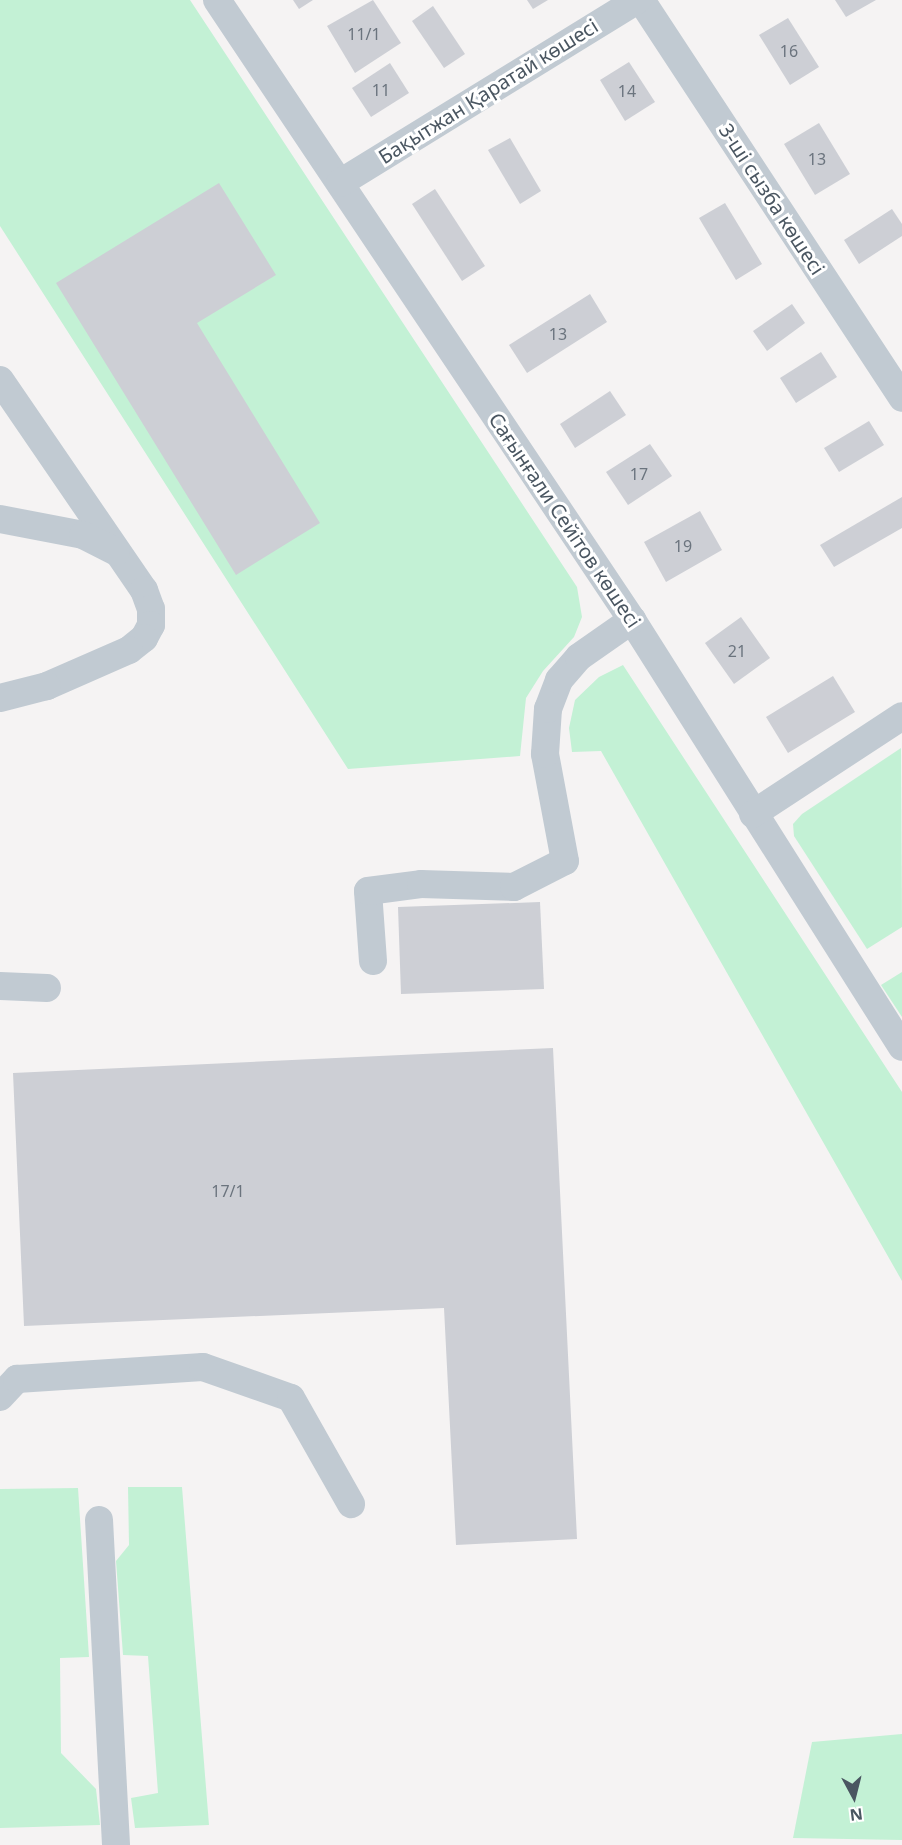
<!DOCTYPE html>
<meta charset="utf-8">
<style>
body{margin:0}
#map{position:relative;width:902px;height:1845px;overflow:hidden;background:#f5f3f3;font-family:"Noto Sans",sans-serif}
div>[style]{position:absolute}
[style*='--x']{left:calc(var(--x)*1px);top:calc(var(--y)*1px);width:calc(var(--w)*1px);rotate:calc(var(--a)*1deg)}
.green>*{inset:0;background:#c3f1d5}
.building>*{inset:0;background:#cdcfd5}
.minor>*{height:28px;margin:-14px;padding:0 14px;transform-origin:14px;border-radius:14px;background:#c1cad2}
span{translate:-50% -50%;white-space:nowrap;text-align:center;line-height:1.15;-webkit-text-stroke:6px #fff;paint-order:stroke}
.number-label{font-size:16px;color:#6b747e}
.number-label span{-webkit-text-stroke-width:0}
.street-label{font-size:20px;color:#4a5661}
.north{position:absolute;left:824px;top:1767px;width:60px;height:60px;-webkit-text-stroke:4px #fff;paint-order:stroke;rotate:173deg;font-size:16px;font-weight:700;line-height:24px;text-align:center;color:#4a5661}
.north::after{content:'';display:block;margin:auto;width:21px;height:27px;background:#4a5661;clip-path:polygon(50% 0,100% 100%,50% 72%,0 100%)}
</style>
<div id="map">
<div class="green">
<i style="clip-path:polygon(0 0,190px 0,577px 587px,582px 617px,574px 637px,543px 671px,526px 698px,520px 756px,348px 769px,0 226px)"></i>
<i style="clip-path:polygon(623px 665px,902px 1092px,902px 1281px,601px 751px,572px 752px,569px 728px,575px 700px,599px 677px)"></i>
<i style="clip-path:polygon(901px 748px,902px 927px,867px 949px,794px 836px,793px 824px,802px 814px)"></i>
<i style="clip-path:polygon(902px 972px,902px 1017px,881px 985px)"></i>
<i style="clip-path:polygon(128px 1487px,182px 1487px,209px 1825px,135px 1828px,131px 1798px,158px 1793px,148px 1656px,123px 1655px,116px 1561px,129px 1545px)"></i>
<i style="clip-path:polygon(78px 1488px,89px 1657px,60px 1658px,61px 1753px,96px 1789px,100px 1825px,0 1828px,0 1489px)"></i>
<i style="clip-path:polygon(902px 1734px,902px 1840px,793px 1838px,812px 1742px)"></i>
</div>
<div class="building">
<i style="clip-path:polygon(293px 0,313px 0,299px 9px)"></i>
<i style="clip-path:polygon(373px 0,401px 43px,355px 73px,327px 26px)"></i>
<i style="clip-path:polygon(527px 0,548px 0,533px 9px)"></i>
<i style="clip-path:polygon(835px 0,876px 0,846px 17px)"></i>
<i style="clip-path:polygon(433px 6px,465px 54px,444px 68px,412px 21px)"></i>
<i style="clip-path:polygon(788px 18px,819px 67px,790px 85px,759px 35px)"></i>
<i style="clip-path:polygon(629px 62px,655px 102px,625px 121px,600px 80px)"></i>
<i style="clip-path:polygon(390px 63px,409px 93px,371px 117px,352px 88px)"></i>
<i style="clip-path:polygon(819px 123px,850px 174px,815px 195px,784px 144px)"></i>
<i style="clip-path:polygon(510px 138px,541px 191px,520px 204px,488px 150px)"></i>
<i style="clip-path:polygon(219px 183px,276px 275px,197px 323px,320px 523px,236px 575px,56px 283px)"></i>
<i style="clip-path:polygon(435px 189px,485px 266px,462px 281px,412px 204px)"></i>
<i style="clip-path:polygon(725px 203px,762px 264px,736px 280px,699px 218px)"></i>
<i style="clip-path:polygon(892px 209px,902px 224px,902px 236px,859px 264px,844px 240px)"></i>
<i style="clip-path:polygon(590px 294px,607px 322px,527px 373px,509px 345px)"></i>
<i style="clip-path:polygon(792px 304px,805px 323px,767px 351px,753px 331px)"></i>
<i style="clip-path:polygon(821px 352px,837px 377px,796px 403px,780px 378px)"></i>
<i style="clip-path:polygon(610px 391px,626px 415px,575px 448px,560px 424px)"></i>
<i style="clip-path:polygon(869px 421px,884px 445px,839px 472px,824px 448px)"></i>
<i style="clip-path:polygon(650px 444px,672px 476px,628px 505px,606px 472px)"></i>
<i style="clip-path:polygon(902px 497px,902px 528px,834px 567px,820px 545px)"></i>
<i style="clip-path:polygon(700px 511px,722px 550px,666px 582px,644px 542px)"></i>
<i style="clip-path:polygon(741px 617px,770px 658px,734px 684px,705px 643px)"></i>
<i style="clip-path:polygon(833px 676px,855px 712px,788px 753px,766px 717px)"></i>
<i style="clip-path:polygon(540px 902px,544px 989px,401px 994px,398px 907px)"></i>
<i style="clip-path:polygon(553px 1048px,577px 1539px,456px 1545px,444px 1308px,24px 1326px,13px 1073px)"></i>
</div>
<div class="minor">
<i style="--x:217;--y:0;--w:746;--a:56.2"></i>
<i style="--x:632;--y:620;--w:505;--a:57.69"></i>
<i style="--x:641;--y:0;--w:476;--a:56.7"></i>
<i style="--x:340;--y:183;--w:349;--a:-31.6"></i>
<i style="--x:0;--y:380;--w:255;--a:55.6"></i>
<i style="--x:144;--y:590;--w:20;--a:70"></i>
<i style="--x:151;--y:609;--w:16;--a:90"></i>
<i style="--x:151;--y:625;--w:15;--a:118"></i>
<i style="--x:144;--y:638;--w:19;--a:141"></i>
<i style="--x:129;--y:650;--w:90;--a:156.3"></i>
<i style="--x:47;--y:686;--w:49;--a:165.7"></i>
<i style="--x:0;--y:519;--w:85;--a:10.9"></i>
<i style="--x:83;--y:535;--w:37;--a:27"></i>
<i style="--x:753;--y:814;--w:178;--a:-33.3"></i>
<i style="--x:373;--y:961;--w:70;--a:-94.1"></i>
<i style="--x:368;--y:891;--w:53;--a:-7.5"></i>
<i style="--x:421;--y:884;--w:93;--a:1.8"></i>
<i style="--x:514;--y:887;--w:57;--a:-27"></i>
<i style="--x:565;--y:861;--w:109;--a:-100.6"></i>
<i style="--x:545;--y:754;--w:45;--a:-86.2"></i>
<i style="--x:548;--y:709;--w:31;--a:-69"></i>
<i style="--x:559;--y:680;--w:30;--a:-49"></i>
<i style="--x:579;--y:657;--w:65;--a:-34.9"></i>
<i style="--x:0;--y:986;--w:47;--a:2.4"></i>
<i style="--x:0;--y:1397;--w:25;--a:-47"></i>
<i style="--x:17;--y:1379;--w:186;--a:-3.7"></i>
<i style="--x:203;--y:1367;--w:93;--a:19.4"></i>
<i style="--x:291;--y:1398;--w:122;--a:60.5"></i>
<i style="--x:99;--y:1520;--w:325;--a:87"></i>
</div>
<div class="number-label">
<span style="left:364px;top:34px">11/1</span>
<span style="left:789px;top:51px">16</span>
<span style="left:381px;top:90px">11</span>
<span style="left:627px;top:91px">14</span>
<span style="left:817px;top:159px">13</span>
<span style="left:558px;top:334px">13</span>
<span style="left:639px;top:474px">17</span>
<span style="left:683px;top:546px">19</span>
<span style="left:737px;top:651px">21</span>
<span style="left:228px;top:1191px">17/1</span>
</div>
<div class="street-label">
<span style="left:488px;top:91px;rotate:-32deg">Бақытжан Қаратай көшесі</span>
<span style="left:772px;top:199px;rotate:57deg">3-ші сызба көшесі</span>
<span style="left:565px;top:520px;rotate:56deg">Сағынғали Сейітов көшесі</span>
</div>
<div class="north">N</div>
</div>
